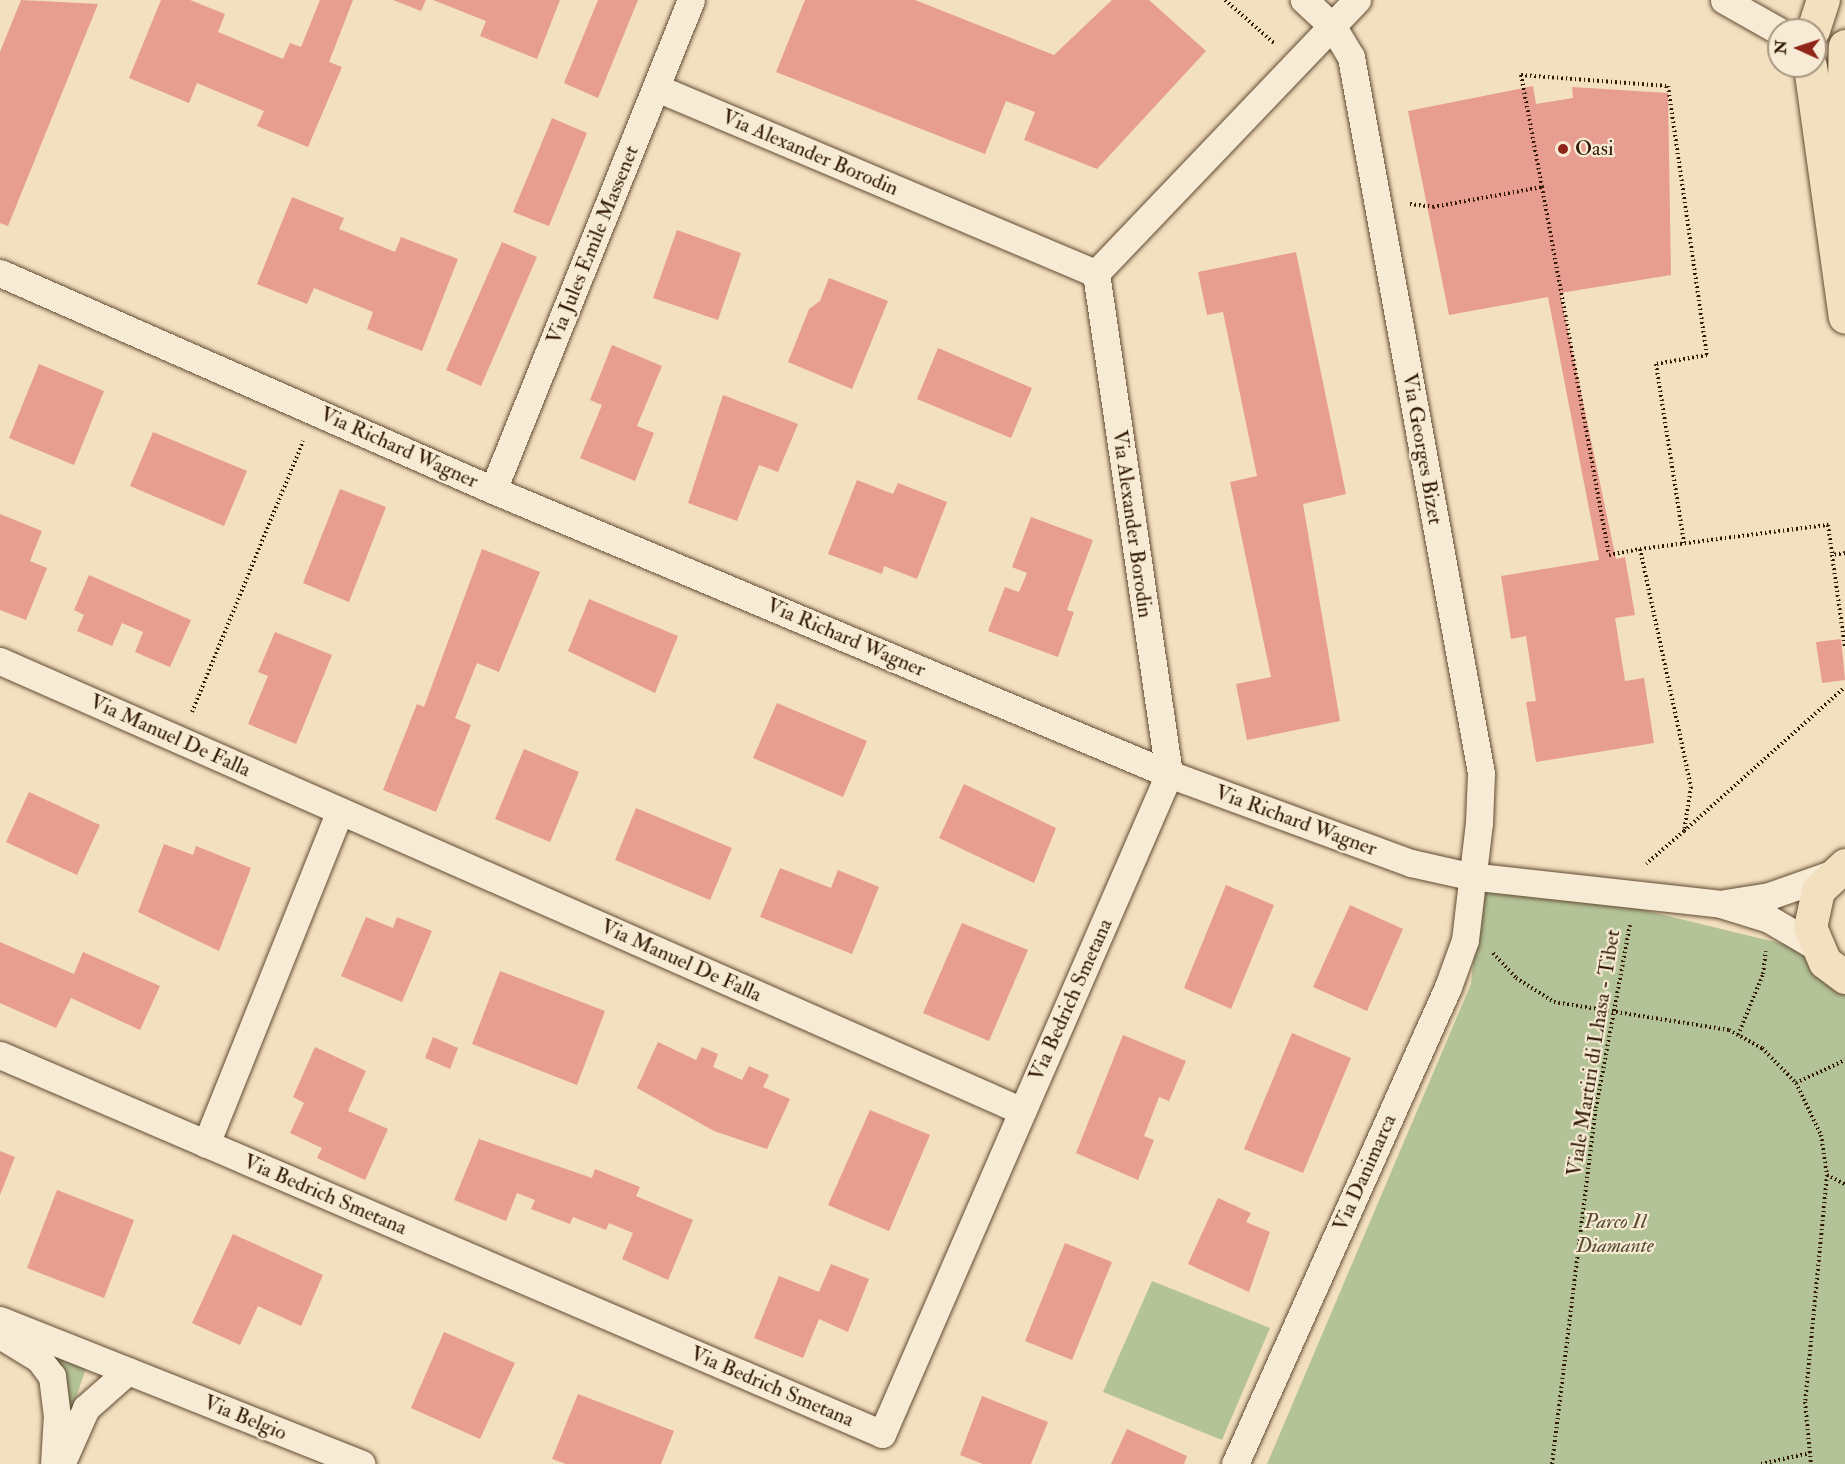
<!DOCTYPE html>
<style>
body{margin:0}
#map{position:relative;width:1845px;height:1464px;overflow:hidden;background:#f3e0bf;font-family:"IM FELL Double Pica",serif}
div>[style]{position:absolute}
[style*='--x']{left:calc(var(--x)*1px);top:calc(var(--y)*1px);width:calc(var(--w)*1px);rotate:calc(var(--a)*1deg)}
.green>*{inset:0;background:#b4c397}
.building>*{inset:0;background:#e79d90}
.path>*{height:4px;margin-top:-2px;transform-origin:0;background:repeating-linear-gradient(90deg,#311904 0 1.5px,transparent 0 4.5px)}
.roads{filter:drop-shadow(0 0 2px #624b33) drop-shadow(0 0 2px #624b33)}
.minor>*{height:27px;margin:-13.5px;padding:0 13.5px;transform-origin:13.5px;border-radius:13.5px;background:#f7ebd5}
.primary>*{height:33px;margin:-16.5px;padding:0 16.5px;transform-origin:16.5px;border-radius:16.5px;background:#f3e0bf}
.dots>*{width:16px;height:16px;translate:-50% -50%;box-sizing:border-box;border:3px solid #f7ebd5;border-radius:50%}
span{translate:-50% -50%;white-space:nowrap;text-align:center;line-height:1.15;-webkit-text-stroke:4.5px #f7ebd5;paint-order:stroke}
.poi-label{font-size:21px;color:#311904}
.left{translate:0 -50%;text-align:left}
.street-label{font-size:21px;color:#311904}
.park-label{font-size:21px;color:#584c30;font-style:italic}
.north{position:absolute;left:1767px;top:18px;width:60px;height:60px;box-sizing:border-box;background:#f7ebd5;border:2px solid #a89781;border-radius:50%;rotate:273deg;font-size:16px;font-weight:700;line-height:24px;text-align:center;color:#311904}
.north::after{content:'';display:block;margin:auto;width:21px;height:27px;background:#8f2418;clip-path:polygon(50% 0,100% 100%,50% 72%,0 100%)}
</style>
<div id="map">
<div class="green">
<i style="clip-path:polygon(1481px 889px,1623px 905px,1845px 959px,1845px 1464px,1267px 1464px,1471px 984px)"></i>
<i style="clip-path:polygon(1152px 1281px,1270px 1328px,1222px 1440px,1103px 1392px)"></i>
<i style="clip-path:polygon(44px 1345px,88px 1362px,69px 1418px,65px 1371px)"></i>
</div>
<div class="building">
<i style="clip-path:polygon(21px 0,98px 4px,8px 226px,0 223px,0 52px)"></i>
<i style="clip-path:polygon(161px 0,190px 0,225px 14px,218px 32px,283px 59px,290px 43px,301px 47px,320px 0,353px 0,329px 62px,342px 67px,308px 147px,257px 126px,264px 111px,197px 83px,189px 103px,129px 78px)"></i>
<i style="clip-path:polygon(393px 0,426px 0,421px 11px)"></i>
<i style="clip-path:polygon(433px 0,560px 0,537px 59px,480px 36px,486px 21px)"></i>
<i style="clip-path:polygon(598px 0,638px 0,598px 98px,564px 83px)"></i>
<i style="clip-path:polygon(805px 0,915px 0,1054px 55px,1112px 0,1149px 0,1206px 51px,1097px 169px,1024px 140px,1035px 112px,1006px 101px,985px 154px,776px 72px)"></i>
<i style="clip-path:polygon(1533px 86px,1536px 104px,1573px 98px,1572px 87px,1668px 93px,1671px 275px,1560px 293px,1616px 559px,1625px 557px,1635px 615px,1615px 618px,1625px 681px,1644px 678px,1654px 743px,1536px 762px,1526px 702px,1536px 701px,1526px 636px,1511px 639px,1501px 576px,1599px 560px,1548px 297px,1449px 315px,1408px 111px)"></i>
<i style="clip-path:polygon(552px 118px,587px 133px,549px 226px,513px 212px)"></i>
<i style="clip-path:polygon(292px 197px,344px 218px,339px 229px,395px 252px,401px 237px,458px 259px,422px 351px,367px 329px,373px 312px,314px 288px,307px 304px,257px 284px)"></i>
<i style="clip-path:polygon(677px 230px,741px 253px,718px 320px,653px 298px)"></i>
<i style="clip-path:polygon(502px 242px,537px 257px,481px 386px,446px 370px)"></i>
<i style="clip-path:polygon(1296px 252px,1346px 494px,1303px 504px,1340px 721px,1247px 740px,1236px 684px,1271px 677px,1230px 482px,1257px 476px,1223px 312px,1207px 315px,1198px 272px)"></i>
<i style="clip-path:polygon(829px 278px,888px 301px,852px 389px,788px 362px,809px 309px,820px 301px)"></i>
<i style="clip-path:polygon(612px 345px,662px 366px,637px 426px,654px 433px,635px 481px,580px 458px,602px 405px,590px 400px)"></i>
<i style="clip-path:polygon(938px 348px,1032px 388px,1011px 438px,917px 399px)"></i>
<i style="clip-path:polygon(39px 364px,104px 391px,74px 465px,9px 438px)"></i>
<i style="clip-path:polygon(723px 395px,798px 424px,778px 472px,759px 465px,737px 521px,688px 503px)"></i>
<i style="clip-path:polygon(153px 432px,247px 471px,224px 526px,130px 486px)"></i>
<i style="clip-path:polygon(857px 480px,893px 494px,898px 483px,947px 502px,917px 579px,884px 566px,882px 574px,828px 554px)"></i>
<i style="clip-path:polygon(340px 489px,386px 507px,349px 602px,303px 583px)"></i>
<i style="clip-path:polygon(0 514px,42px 531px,30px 561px,47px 568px,26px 620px,0 610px)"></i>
<i style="clip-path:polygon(1031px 517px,1093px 540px,1067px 610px,1074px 612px,1058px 657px,988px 631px,1005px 587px,1019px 592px,1027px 573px,1012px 567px)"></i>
<i style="clip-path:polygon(482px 549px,540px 572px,499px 672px,477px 663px,455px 718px,471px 725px,436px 812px,383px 790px,417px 704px,424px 707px)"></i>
<i style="clip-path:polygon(89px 575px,191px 620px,170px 667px,135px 652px,143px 632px,122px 623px,112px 646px,77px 631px,84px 615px,74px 610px)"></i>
<i style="clip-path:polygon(589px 599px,678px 636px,655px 693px,568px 651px)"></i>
<i style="clip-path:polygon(275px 632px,332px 655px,296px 744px,248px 724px,268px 676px,258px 672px)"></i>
<i style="clip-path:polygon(1841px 639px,1845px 680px,1822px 683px,1816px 642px)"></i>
<i style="clip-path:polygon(777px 703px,867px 741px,843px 797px,753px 758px)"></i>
<i style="clip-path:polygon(524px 749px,579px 772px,550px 842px,495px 819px)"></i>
<i style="clip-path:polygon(964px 784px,1056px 828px,1034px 883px,939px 838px)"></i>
<i style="clip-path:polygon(29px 792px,100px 825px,77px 875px,6px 842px)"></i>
<i style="clip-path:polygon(636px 808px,732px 848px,710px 900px,615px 860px)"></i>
<i style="clip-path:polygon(164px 844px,193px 855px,196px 846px,251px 868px,219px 951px,138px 912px)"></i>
<i style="clip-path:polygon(780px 868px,831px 888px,838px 870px,879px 887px,852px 954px,760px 917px)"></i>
<i style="clip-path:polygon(1226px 885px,1274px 905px,1231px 1009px,1184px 988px)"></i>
<i style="clip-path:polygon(1350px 905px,1403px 929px,1367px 1011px,1313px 987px)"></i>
<i style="clip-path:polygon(366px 917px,393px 928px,397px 917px,432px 931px,402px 1002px,341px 976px)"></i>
<i style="clip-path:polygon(962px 923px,1028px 950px,989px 1041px,923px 1013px)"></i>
<i style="clip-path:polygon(0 942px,74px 974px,83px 952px,160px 986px,140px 1030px,71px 998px,56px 1028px,0 1003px)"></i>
<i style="clip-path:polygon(500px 971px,605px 1011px,577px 1085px,472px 1044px)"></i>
<i style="clip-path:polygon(1292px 1033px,1351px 1058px,1303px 1173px,1244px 1149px)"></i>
<i style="clip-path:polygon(1123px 1035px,1186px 1061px,1169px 1101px,1159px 1097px,1144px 1136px,1154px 1140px,1138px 1180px,1076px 1153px)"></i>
<i style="clip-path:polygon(433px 1037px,458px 1048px,450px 1069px,425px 1058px)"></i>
<i style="clip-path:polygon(658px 1042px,696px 1060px,702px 1047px,718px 1054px,713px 1067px,742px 1080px,749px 1066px,769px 1075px,763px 1087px,790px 1099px,767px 1149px,714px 1131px,637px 1088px)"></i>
<i style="clip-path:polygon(315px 1047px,366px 1071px,348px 1111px,388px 1129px,365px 1180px,317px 1158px,322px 1148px,290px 1133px,304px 1103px,293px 1097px)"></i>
<i style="clip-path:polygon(870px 1110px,930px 1135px,889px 1231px,828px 1205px)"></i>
<i style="clip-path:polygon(479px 1139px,592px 1178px,595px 1169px,640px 1187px,636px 1196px,693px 1220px,668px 1280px,622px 1259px,633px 1233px,609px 1223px,606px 1230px,573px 1217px,570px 1224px,531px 1209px,535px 1200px,517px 1193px,506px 1221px,454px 1200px)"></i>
<i style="clip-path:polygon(0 1151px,15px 1157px,0 1195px)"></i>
<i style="clip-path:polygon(57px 1190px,134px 1220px,104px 1298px,27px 1268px)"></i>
<i style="clip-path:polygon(1218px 1198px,1251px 1213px,1246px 1222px,1270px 1232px,1249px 1292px,1188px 1264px)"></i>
<i style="clip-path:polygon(233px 1234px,323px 1275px,301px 1326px,258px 1306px,240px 1345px,192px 1323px)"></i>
<i style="clip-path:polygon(1065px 1243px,1112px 1262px,1072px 1360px,1025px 1341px)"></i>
<i style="clip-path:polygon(831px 1264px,869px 1279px,848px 1332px,819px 1319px,803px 1358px,754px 1338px,779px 1276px,819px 1292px)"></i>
<i style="clip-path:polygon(444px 1332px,515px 1363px,480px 1439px,411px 1408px)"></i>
<i style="clip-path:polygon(578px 1394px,674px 1431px,661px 1464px,566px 1464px,552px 1459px)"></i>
<i style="clip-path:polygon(982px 1396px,1048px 1422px,1031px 1464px,983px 1464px,960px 1455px)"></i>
<i style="clip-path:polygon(1127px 1429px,1187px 1456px,1184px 1464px,1111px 1464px)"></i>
</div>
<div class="path">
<i style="--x:1225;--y:0;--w:65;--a:41.3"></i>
<i style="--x:1542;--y:187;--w:114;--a:-100.6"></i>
<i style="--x:1521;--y:75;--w:147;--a:4.3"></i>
<i style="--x:1668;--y:86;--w:272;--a:81.8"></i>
<i style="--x:1707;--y:355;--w:52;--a:170"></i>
<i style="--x:1656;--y:364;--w:181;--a:81.1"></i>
<i style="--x:1410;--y:204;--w:23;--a:7"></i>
<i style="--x:1433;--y:207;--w:111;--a:-10.4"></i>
<i style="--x:1542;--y:187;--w:374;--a:79.7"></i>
<i style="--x:1609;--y:555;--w:32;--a:-11"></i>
<i style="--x:1640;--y:549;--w:243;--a:77.9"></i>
<i style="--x:1691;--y:787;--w:45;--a:99"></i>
<i style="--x:1684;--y:831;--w:50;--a:139"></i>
<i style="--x:1640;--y:549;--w:190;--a:-7.3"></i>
<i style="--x:1828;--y:525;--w:30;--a:82"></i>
<i style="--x:1845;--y:553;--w:13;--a:171"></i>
<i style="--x:1832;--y:555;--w:94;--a:82"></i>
<i style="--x:192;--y:712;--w:293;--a:-67.7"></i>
<i style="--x:1684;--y:831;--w:216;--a:-41.8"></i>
<i style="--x:1493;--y:953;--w:34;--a:47"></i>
<i style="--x:1516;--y:978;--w:45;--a:32.3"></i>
<i style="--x:1554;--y:1002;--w:177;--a:9.1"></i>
<i style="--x:1729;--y:1030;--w:38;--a:29"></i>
<i style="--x:1762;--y:1048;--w:49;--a:45.8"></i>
<i style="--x:1796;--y:1083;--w:58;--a:64.3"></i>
<i style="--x:1821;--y:1135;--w:40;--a:81.5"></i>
<i style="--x:1827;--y:1175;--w:228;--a:95.5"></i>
<i style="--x:1805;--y:1402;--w:62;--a:84.5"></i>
<i style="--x:1738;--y:1035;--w:66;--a:-67.7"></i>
<i style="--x:1763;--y:974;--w:23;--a:-83"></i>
<i style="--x:1796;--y:1083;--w:54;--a:-25.1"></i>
<i style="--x:1827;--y:1175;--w:20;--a:27"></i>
<i style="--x:1552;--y:1464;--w:359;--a:-83"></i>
<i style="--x:1596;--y:1108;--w:186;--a:-79.5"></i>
<i style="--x:1761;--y:1464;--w:50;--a:-12.7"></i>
</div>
<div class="roads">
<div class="minor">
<i style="--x:1724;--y:0;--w:63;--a:29.4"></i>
<i style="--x:657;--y:88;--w:476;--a:22.9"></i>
<i style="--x:0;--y:273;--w:539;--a:23.76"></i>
<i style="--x:493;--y:490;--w:733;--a:22.79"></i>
<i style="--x:1169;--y:774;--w:258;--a:20.2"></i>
<i style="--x:1411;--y:863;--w:59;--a:12.6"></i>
<i style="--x:1469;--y:876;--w:254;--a:6.3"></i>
<i style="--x:1721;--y:904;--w:50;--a:17.4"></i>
<i style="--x:1769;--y:919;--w:53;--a:30.4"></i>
<i style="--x:493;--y:490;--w:528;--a:-68"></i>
<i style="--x:0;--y:661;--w:1117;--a:23.76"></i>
<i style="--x:1725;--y:903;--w:45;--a:-9"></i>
<i style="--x:1769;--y:896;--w:64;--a:-19.3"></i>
<i style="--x:0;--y:1055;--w:960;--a:23.25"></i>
<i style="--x:882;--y:1434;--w:720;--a:-66.5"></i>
<i style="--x:1169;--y:774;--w:506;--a:-98.29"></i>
<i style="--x:1096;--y:273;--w:378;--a:-46.3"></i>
<i style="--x:206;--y:1144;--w:359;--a:-68.1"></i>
<i style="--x:0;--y:1320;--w:389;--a:21.7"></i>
<i style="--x:0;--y:1335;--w:46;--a:31.6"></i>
<i style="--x:39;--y:1359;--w:21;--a:53"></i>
<i style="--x:52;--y:1376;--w:38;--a:83"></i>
<i style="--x:57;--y:1414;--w:50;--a:93.4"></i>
<i style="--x:63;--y:1460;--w:57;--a:-66.1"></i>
<i style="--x:86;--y:1408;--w:56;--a:-41.4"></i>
<i style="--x:1235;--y:1464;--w:522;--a:-65.94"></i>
<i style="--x:1448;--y:987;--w:50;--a:-70.1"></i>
<i style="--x:1465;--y:940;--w:118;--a:-83.2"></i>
<i style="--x:1479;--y:823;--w:50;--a:-87.7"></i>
<i style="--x:1481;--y:773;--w:728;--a:-100.29"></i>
<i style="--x:1351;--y:57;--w:35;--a:-121"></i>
<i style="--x:1333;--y:27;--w:40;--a:-137"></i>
</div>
<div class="primary">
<i style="--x:1813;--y:30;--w:32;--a:-72"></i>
<i style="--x:1810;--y:66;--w:253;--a:82.1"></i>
<i style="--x:1841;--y:186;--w:140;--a:-88.4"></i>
<i style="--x:1845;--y:865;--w:37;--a:137"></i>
<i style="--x:1818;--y:890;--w:38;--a:102"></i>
<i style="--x:1810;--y:927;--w:38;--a:67"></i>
<i style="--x:1825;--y:962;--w:25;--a:37"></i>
</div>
</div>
<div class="dots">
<i style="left:1563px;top:149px;background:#8f2418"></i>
</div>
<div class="poi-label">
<span class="left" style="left:1575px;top:149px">Oasi</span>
</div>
<div class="street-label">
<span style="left:810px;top:153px;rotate:23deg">Via Alexander Borodin</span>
<span style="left:593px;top:245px;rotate:-68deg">Via Jules Emile Massenet</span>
<span style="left:399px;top:448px;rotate:24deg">Via Richard Wagner</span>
<span style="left:1422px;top:449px;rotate:80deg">Via Georges Bizet</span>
<span style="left:1132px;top:524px;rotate:82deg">Via Alexander Borodin</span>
<span style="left:846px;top:638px;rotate:23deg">Via Richard Wagner</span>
<span style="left:170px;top:736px;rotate:24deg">Via Manuel De Falla</span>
<span style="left:1296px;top:821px;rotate:20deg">Via Richard Wagner</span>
<span style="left:681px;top:961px;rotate:24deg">Via Manuel De Falla</span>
<span style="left:1071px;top:1000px;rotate:-66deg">Via Bedrich Smetana</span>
<span style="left:1594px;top:1053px;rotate:-81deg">Viale Martiri di Lhasa - Tibet</span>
<span style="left:1365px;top:1173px;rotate:-66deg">Via Danimarca</span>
<span style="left:325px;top:1195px;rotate:23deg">Via Bedrich Smetana</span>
<span style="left:772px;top:1387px;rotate:23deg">Via Bedrich Smetana</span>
<span style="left:245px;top:1418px;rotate:22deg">Via Belgio</span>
</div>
<div class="park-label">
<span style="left:1615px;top:1234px">Parco Il<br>Diamante</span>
</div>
<div class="north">N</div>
</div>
